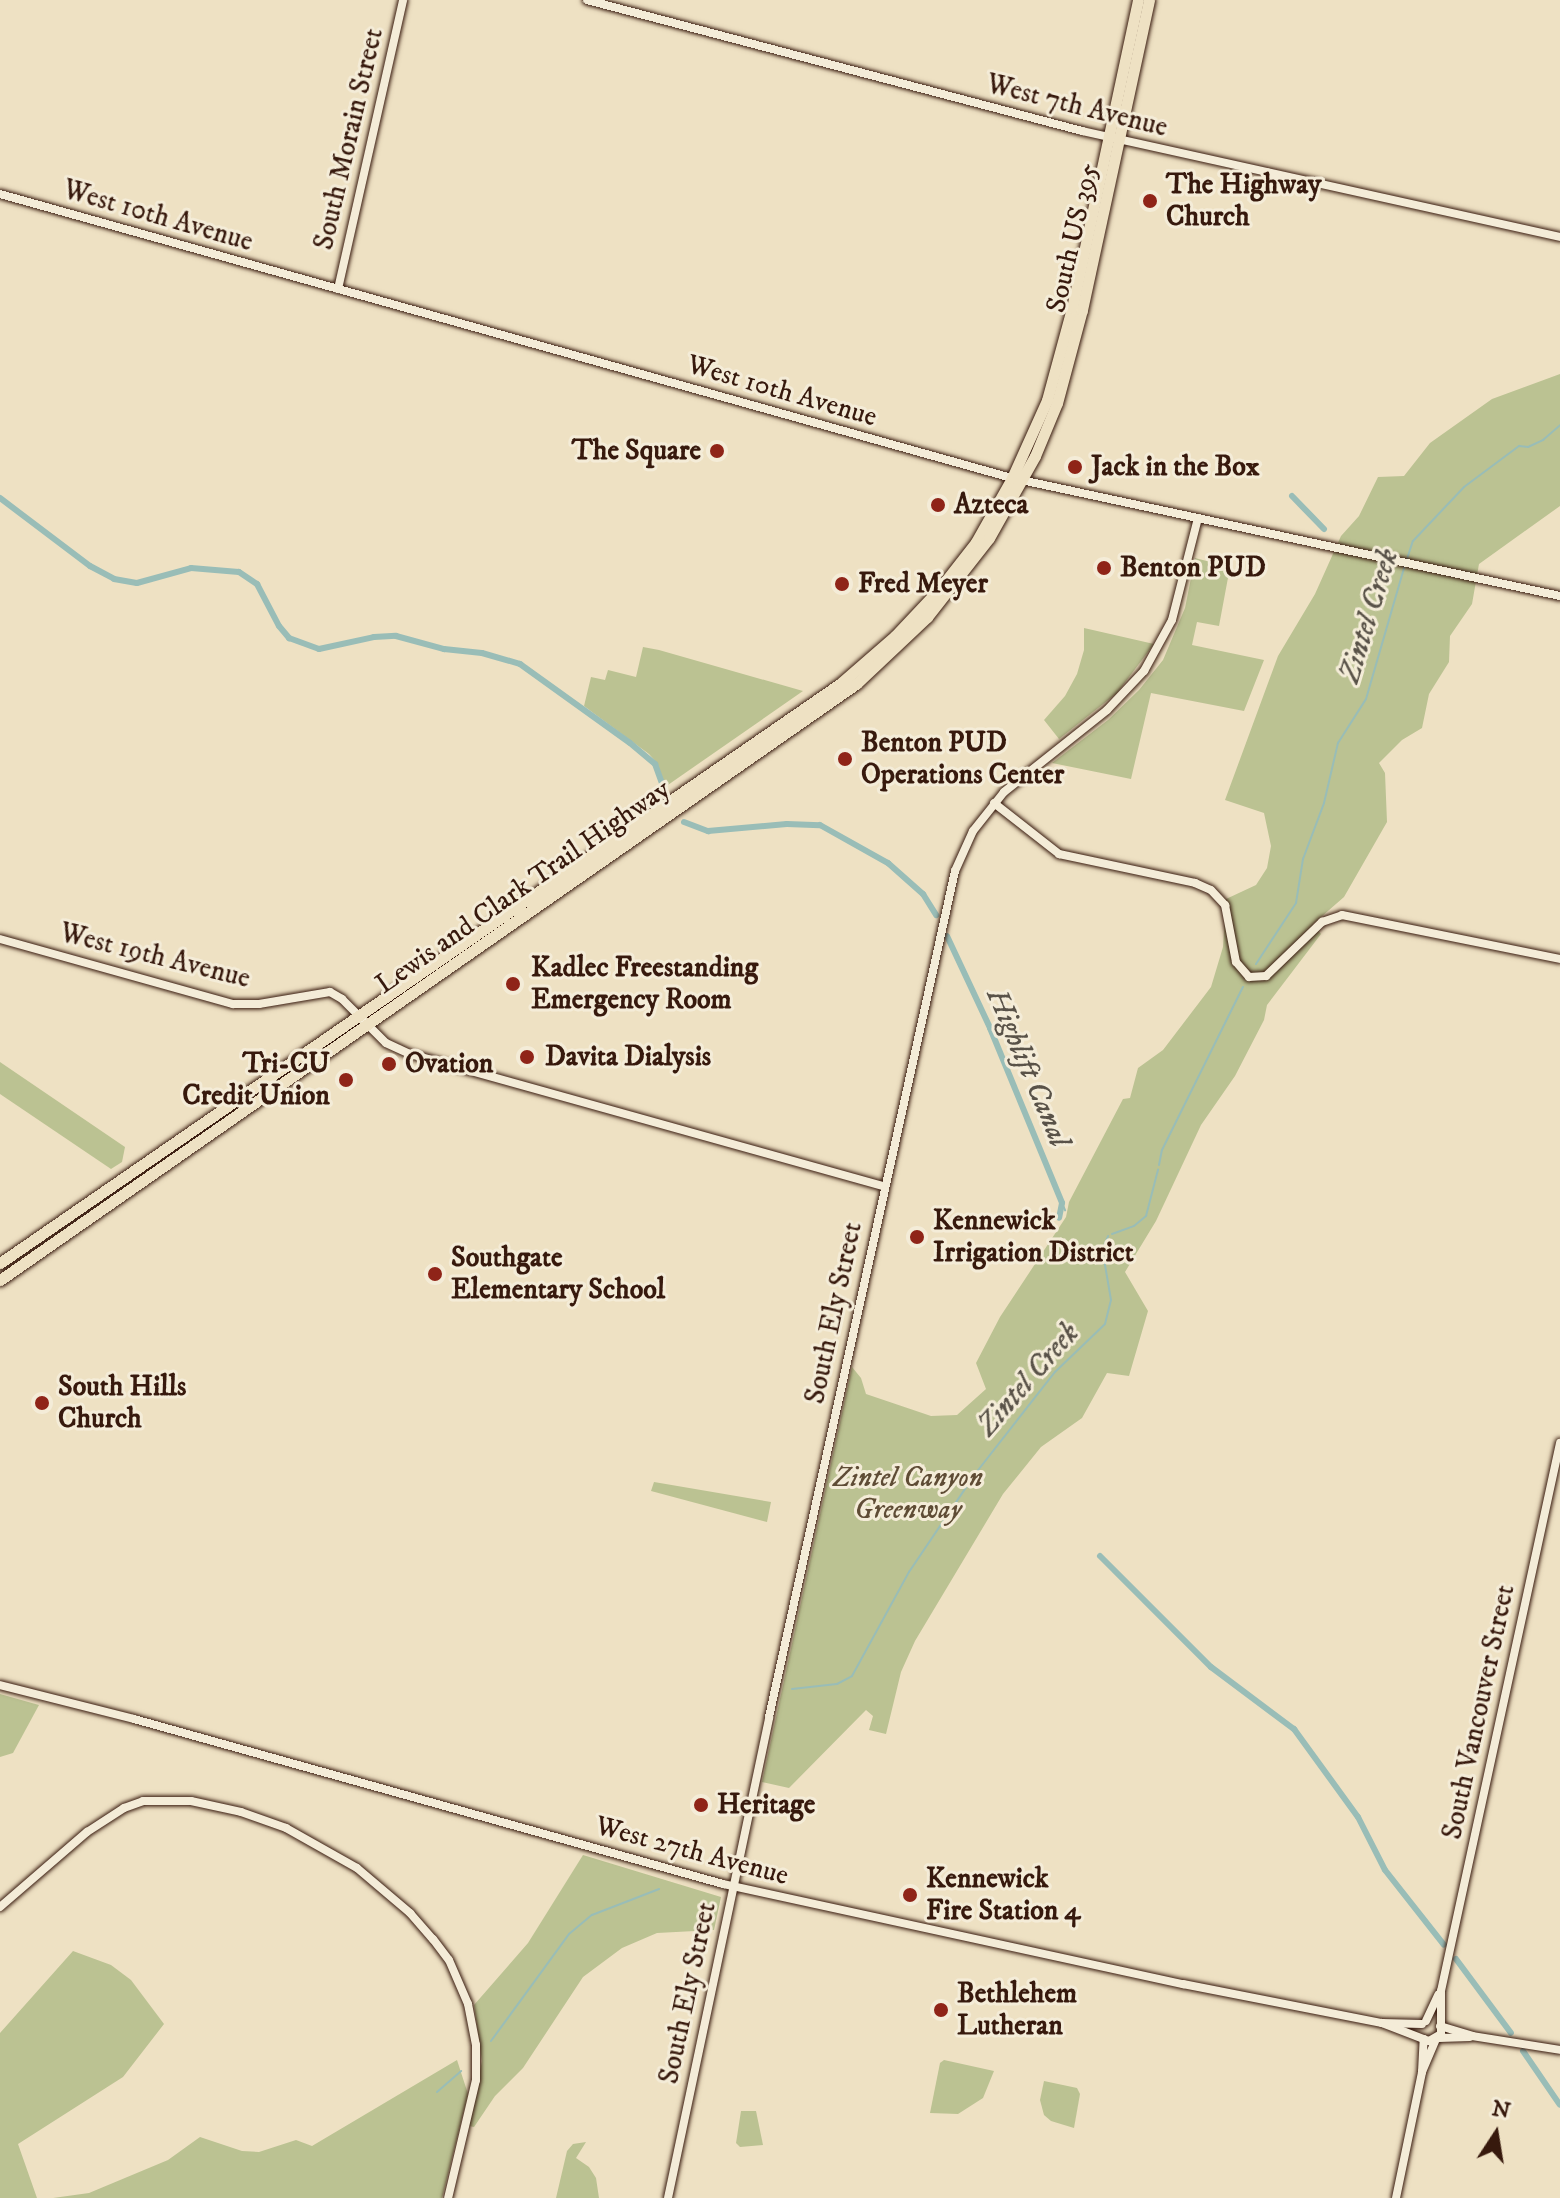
<!DOCTYPE html>
<style>
body{margin:0}
#map{position:relative;width:1560px;height:2198px;overflow:hidden;background:#eee1c3;font-family:"IM FELL DW Pica",serif}
div>[style]{position:absolute}
[style*='--x']{left:calc(var(--x)*1px);top:calc(var(--y)*1px);width:calc(var(--w)*1px);rotate:calc(var(--a)*1deg)}
.green>*{inset:0;background:#bbc292}
.stream>*{height:2px;margin:-1px;padding:0 1px;transform-origin:1px;border-radius:1px;background:#99bdb7}
.canal>*{height:6px;margin:-3px;padding:0 3px;transform-origin:3px;border-radius:3px;background:#99bdb7}
.roads{filter:drop-shadow(0 0 2px #37190d) drop-shadow(0 0 2px #37190d)}
.secondary>*{height:8px;margin:-4px;padding:0 4px;transform-origin:4px;border-radius:4px;background:#f4ecd8}
.highway>*{height:11px;margin:-5.5px;padding:0 5.5px;transform-origin:5.5px;border-radius:5.5px;background:#eee1c3}
.dots>*{width:22px;height:22px;translate:-50% -50%;box-sizing:border-box;border:4px solid #f4ecd8;border-radius:50%}
span{translate:-50% -50%;white-space:nowrap;text-align:center;line-height:1.15;-webkit-text-stroke:6px #f4ecd8;paint-order:stroke}
.street-label{font-size:28px;color:#37190d}
.poi-label{font-size:28px;color:#37190d;font-weight:700}
.left{translate:0 -50%;text-align:left}
.right{translate:-100% -50%;text-align:right}
.park-label{font-size:28px;color:#5f4c35;font-style:italic}
.water-label{font-size:30px;color:#595248;font-style:italic}
.north{position:absolute;left:1456px;top:2094px;width:80px;height:80px;-webkit-text-stroke:6px #f4ecd8;paint-order:stroke;rotate:12deg;font-size:22px;font-weight:700;line-height:32px;text-align:center;color:#37190d}
.north::after{content:'';display:block;margin:auto;width:28px;height:36px;background:#37190d;clip-path:polygon(50% 0,100% 100%,50% 72%,0 100%)}
</style>
<div id="map">
<div class="green">
<i style="clip-path:polygon(1560px 374px,1560px 506px,1479px 564px,1472px 604px,1450px 636px,1449px 662px,1429px 694px,1422px 728px,1402px 740px,1379px 763px,1385px 773px,1387px 822px,1344px 897px,1313px 924px,1321px 934px,1267px 1005px,1264px 1020px,1235px 1076px,1201px 1125px,1156px 1221px,1125px 1272px,1148px 1311px,1129px 1376px,1107px 1373px,1082px 1418px,1041px 1447px,1003px 1494px,915px 1641px,901px 1672px,886px 1734px,869px 1730px,873px 1716px,866px 1710px,789px 1788px,762px 1782px,852px 1367px,861px 1378px,866px 1394px,931px 1416px,957px 1415px,986px 1389px,976px 1363px,1000px 1317px,1066px 1217px,1069px 1202px,1123px 1099px,1130px 1098px,1138px 1068px,1163px 1050px,1211px 987px,1223px 947px,1226px 899px,1256px 885px,1267px 868px,1271px 846px,1264px 813px,1225px 800px,1278px 656px,1315px 594px,1341px 536px,1359px 516px,1378px 477px,1404px 476px,1430px 443px,1492px 399px)"></i>
<i style="clip-path:polygon(1195px 558px,1230px 567px,1219px 626px,1197px 622px,1192px 645px,1264px 660px,1244px 711px,1151px 693px,1131px 779px,1052px 763px,1108px 720px,1139px 690px,1163px 660px,1185px 608px)"></i>
<i style="clip-path:polygon(1084px 628px,1154px 644px,1117px 693px,1059px 739px,1044px 720px,1065px 696px,1077px 674px,1084px 650px)"></i>
<i style="clip-path:polygon(643px 647px,659px 650px,803px 691px,665px 787px,657px 763px,649px 754px,584px 706px,591px 677px,605px 680px,608px 670px,636px 677px)"></i>
<i style="clip-path:polygon(0 1062px,125px 1147px,122px 1162px,111px 1169px,0 1094px)"></i>
<i style="clip-path:polygon(654px 1482px,771px 1502px,767px 1522px,651px 1491px)"></i>
<i style="clip-path:polygon(0 1694px,39px 1705px,13px 1753px,0 1757px)"></i>
<i style="clip-path:polygon(583px 1855px,721px 1897px,714px 1930px,657px 1933px,622px 1948px,583px 1977px,523px 2068px,495px 2096px,474px 2127px,469px 2126px,482px 2061px,474px 2005px,528px 1943px)"></i>
<i style="clip-path:polygon(73px 1951px,111px 1965px,131px 1980px,164px 2024px,123px 2077px,18px 2144px,37px 2198px,0 2198px,0 2033px)"></i>
<i style="clip-path:polygon(457px 2060px,468px 2094px,442px 2198px,53px 2198px,89px 2193px,168px 2160px,200px 2137px,242px 2151px,259px 2152px,296px 2140px,312px 2146px)"></i>
<i style="clip-path:polygon(944px 2060px,994px 2071px,983px 2098px,958px 2114px,930px 2113px,940px 2063px)"></i>
<i style="clip-path:polygon(1044px 2081px,1077px 2088px,1080px 2094px,1074px 2128px,1051px 2121px,1044px 2115px,1040px 2100px)"></i>
<i style="clip-path:polygon(741px 2111px,756px 2111px,763px 2145px,740px 2147px,736px 2143px)"></i>
<i style="clip-path:polygon(586px 2142px,576px 2158px,589px 2167px,596px 2178px,599px 2198px,556px 2198px,567px 2151px,573px 2144px)"></i>
</div>
<div class="stream">
<i style="--x:1407;--y:559;--w:19;--a:-72"></i>
<i style="--x:1413;--y:541;--w:74;--a:-46.6"></i>
<i style="--x:1464;--y:487;--w:69;--a:-36.7"></i>
<i style="--x:1519;--y:446;--w:9;--a:6"></i>
<i style="--x:1528;--y:447;--w:17;--a:-25"></i>
<i style="--x:1543;--y:440;--w:23;--a:-41"></i>
<i style="--x:1256;--y:964;--w:73;--a:-56.7"></i>
<i style="--x:1296;--y:903;--w:45;--a:-81"></i>
<i style="--x:1303;--y:859;--w:60;--a:-69.4"></i>
<i style="--x:1324;--y:803;--w:62;--a:-76.9"></i>
<i style="--x:1338;--y:743;--w:52;--a:-57.5"></i>
<i style="--x:1366;--y:699;--w:140;--a:-73.8"></i>
<i style="--x:1159;--y:1165;--w:15;--a:-79"></i>
<i style="--x:1162;--y:1150;--w:182;--a:-63.6"></i>
<i style="--x:1062;--y:1203;--w:8;--a:67"></i>
<i style="--x:1112;--y:1234;--w:23;--a:-20"></i>
<i style="--x:1134;--y:1226;--w:16;--a:-40"></i>
<i style="--x:1146;--y:1216;--w:48;--a:-75.4"></i>
<i style="--x:1103;--y:1248;--w:13;--a:-67"></i>
<i style="--x:792;--y:1689;--w:45;--a:-6.3"></i>
<i style="--x:837;--y:1684;--w:17;--a:-28"></i>
<i style="--x:852;--y:1676;--w:119;--a:-61.3"></i>
<i style="--x:909;--y:1572;--w:118;--a:-56"></i>
<i style="--x:975;--y:1474;--w:130;--a:-51.9"></i>
<i style="--x:1055;--y:1372;--w:69;--a:-43.8"></i>
<i style="--x:1105;--y:1324;--w:25;--a:-76"></i>
<i style="--x:1111;--y:1300;--w:48;--a:-99.7"></i>
<i style="--x:491;--y:2041;--w:132;--a:-53.9"></i>
<i style="--x:569;--y:1934;--w:30;--a:-40"></i>
<i style="--x:592;--y:1915;--w:72;--a:-21.2"></i>
<i style="--x:437;--y:2092;--w:32;--a:-41"></i>
</div>
<div class="canal">
<i style="--x:1292;--y:496;--w:46;--a:45.9"></i>
<i style="--x:0;--y:498;--w:113;--a:37.1"></i>
<i style="--x:90;--y:566;--w:27;--a:28"></i>
<i style="--x:114;--y:579;--w:23;--a:10"></i>
<i style="--x:137;--y:583;--w:56;--a:-15.5"></i>
<i style="--x:191;--y:568;--w:48;--a:4.8"></i>
<i style="--x:239;--y:572;--w:22;--a:34"></i>
<i style="--x:257;--y:584;--w:47;--a:62.4"></i>
<i style="--x:279;--y:626;--w:16;--a:50"></i>
<i style="--x:289;--y:638;--w:32;--a:20"></i>
<i style="--x:319;--y:649;--w:56;--a:-12.3"></i>
<i style="--x:374;--y:637;--w:22;--a:-3"></i>
<i style="--x:396;--y:636;--w:50;--a:15.2"></i>
<i style="--x:444;--y:649;--w:38;--a:6"></i>
<i style="--x:482;--y:653;--w:40;--a:16"></i>
<i style="--x:520;--y:664;--w:135;--a:35.7"></i>
<i style="--x:630;--y:743;--w:33;--a:40"></i>
<i style="--x:655;--y:764;--w:23;--a:70"></i>
<i style="--x:684;--y:822;--w:26;--a:21"></i>
<i style="--x:708;--y:831;--w:79;--a:-5.1"></i>
<i style="--x:787;--y:824;--w:33;--a:2"></i>
<i style="--x:820;--y:825;--w:78;--a:29.2"></i>
<i style="--x:888;--y:863;--w:47;--a:41.5"></i>
<i style="--x:923;--y:894;--w:25;--a:58"></i>
<i style="--x:947;--y:936;--w:102;--a:64.9"></i>
<i style="--x:990;--y:1028;--w:189;--a:67.6"></i>
<i style="--x:1062;--y:1203;--w:15;--a:101"></i>
<i style="--x:1100;--y:1556;--w:157;--a:45"></i>
<i style="--x:1211;--y:1667;--w:104;--a:36.8"></i>
<i style="--x:1294;--y:1729;--w:109;--a:54"></i>
<i style="--x:1358;--y:1817;--w:59;--a:63"></i>
<i style="--x:1385;--y:1870;--w:95;--a:51.8"></i>
<i style="--x:1456;--y:1959;--w:92;--a:53.4"></i>
<i style="--x:1523;--y:2051;--w:65;--a:55.6"></i>
</div>
<div class="roads">
<div class="secondary">
<i style="--x:587;--y:0;--w:512;--a:14.82"></i>
<i style="--x:1082;--y:131;--w:490;--a:12.5"></i>
<i style="--x:0;--y:194;--w:1051;--a:15.68"></i>
<i style="--x:1012;--y:478;--w:561;--a:12.15"></i>
<i style="--x:338;--y:289;--w:296;--a:-77.3"></i>
<i style="--x:994;--y:803;--w:83;--a:38.1"></i>
<i style="--x:1059;--y:854;--w:139;--a:12"></i>
<i style="--x:1195;--y:883;--w:17;--a:24"></i>
<i style="--x:1211;--y:890;--w:21;--a:47"></i>
<i style="--x:1225;--y:905;--w:58;--a:79.1"></i>
<i style="--x:1236;--y:962;--w:20;--a:49"></i>
<i style="--x:1249;--y:977;--w:17;--a:-3"></i>
<i style="--x:1266;--y:976;--w:78;--a:-44"></i>
<i style="--x:1322;--y:922;--w:21;--a:-19"></i>
<i style="--x:1342;--y:915;--w:222;--a:11.4"></i>
<i style="--x:0;--y:939;--w:242;--a:15.6"></i>
<i style="--x:233;--y:1004;--w:26;--a:0"></i>
<i style="--x:259;--y:1004;--w:72;--a:-9.6"></i>
<i style="--x:330;--y:992;--w:14;--a:30"></i>
<i style="--x:342;--y:999;--w:62;--a:45"></i>
<i style="--x:386;--y:1043;--w:26;--a:25"></i>
<i style="--x:410;--y:1054;--w:492;--a:15.6"></i>
<i style="--x:0;--y:1685;--w:138;--a:14.2"></i>
<i style="--x:134;--y:1719;--w:612;--a:15.65"></i>
<i style="--x:723;--y:1884;--w:471;--a:12.3"></i>
<i style="--x:1183;--y:1984;--w:203;--a:11.1"></i>
<i style="--x:1382;--y:2023;--w:40;--a:1.4"></i>
<i style="--x:0;--y:1907;--w:115;--a:-40.8"></i>
<i style="--x:87;--y:1832;--w:44;--a:-33"></i>
<i style="--x:124;--y:1808;--w:20;--a:-20"></i>
<i style="--x:143;--y:1801;--w:48;--a:0"></i>
<i style="--x:191;--y:1801;--w:51;--a:12.4"></i>
<i style="--x:241;--y:1812;--w:48;--a:19.6"></i>
<i style="--x:286;--y:1828;--w:81;--a:29.4"></i>
<i style="--x:357;--y:1868;--w:70;--a:40.3"></i>
<i style="--x:410;--y:1913;--w:35;--a:49"></i>
<i style="--x:433;--y:1939;--w:26;--a:53"></i>
<i style="--x:449;--y:1960;--w:48;--a:66.6"></i>
<i style="--x:468;--y:2004;--w:42;--a:79"></i>
<i style="--x:476;--y:2045;--w:35;--a:90"></i>
<i style="--x:476;--y:2080;--w:121;--a:103.3"></i>
<i style="--x:1426;--y:2021;--w:29;--a:-65"></i>
<i style="--x:1382;--y:2023;--w:50;--a:21"></i>
<i style="--x:1429;--y:2041;--w:14;--a:-30"></i>
<i style="--x:1441;--y:2034;--w:43;--a:-90"></i>
<i style="--x:1441;--y:1991;--w:561;--a:-77.75"></i>
<i style="--x:1440;--y:2026;--w:34;--a:17"></i>
<i style="--x:1472;--y:2036;--w:89;--a:9"></i>
<i style="--x:1439;--y:2038;--w:31;--a:-2"></i>
<i style="--x:1422;--y:2072;--w:33;--a:-87"></i>
<i style="--x:668;--y:2198;--w:491;--a:-78.1"></i>
<i style="--x:769;--y:1717;--w:866;--a:-77.6"></i>
<i style="--x:955;--y:871;--w:44;--a:-65.8"></i>
<i style="--x:973;--y:831;--w:50;--a:-51.5"></i>
<i style="--x:1004;--y:792;--w:132;--a:-38.5"></i>
<i style="--x:1107;--y:710;--w:54;--a:-46.5"></i>
<i style="--x:1144;--y:671;--w:58;--a:-61.2"></i>
<i style="--x:1172;--y:620;--w:105;--a:-75.7"></i>
<i style="--x:1396;--y:2198;--w:129;--a:-78.3"></i>
<i style="--x:1422;--y:2072;--w:34;--a:-67"></i>
</div>
<div class="highway">
<i style="--x:0;--y:1263;--w:1022;--a:-34.59"></i>
<i style="--x:841;--y:683;--w:72;--a:-41"></i>
<i style="--x:895;--y:636;--w:67;--a:-46.8"></i>
<i style="--x:941;--y:587;--w:57;--a:-52.1"></i>
<i style="--x:976;--y:542;--w:73;--a:-60.6"></i>
<i style="--x:1012;--y:478;--w:85;--a:-65.8"></i>
<i style="--x:1047;--y:400;--w:95;--a:-74.8"></i>
<i style="--x:1072;--y:308;--w:315;--a:-77.9"></i>
<i style="--x:0;--y:1280;--w:1043;--a:-34.85"></i>
<i style="--x:856;--y:684;--w:98;--a:-43.3"></i>
<i style="--x:927;--y:617;--w:100;--a:-51.9"></i>
<i style="--x:989;--y:538;--w:94;--a:-60.7"></i>
<i style="--x:1035;--y:456;--w:57;--a:-67.5"></i>
<i style="--x:1057;--y:403;--w:96;--a:-75"></i>
<i style="--x:1082;--y:310;--w:317;--a:-77.8"></i>
</div>
</div>
<div class="dots">
<i style="left:1150px;top:201px;background:#8f2418"></i>
<i style="left:717px;top:451px;background:#8f2418"></i>
<i style="left:1075px;top:467px;background:#8f2418"></i>
<i style="left:938px;top:505px;background:#8f2418"></i>
<i style="left:1104px;top:568px;background:#8f2418"></i>
<i style="left:842px;top:584px;background:#8f2418"></i>
<i style="left:845px;top:759px;background:#8f2418"></i>
<i style="left:513px;top:984px;background:#8f2418"></i>
<i style="left:527px;top:1057px;background:#8f2418"></i>
<i style="left:389px;top:1064px;background:#8f2418"></i>
<i style="left:346px;top:1080px;background:#8f2418"></i>
<i style="left:917px;top:1237px;background:#8f2418"></i>
<i style="left:435px;top:1274px;background:#8f2418"></i>
<i style="left:42px;top:1403px;background:#8f2418"></i>
<i style="left:701px;top:1805px;background:#8f2418"></i>
<i style="left:910px;top:1895px;background:#8f2418"></i>
<i style="left:941px;top:2010px;background:#8f2418"></i>
</div>
<div class="street-label">
<span style="left:1077px;top:106px;rotate:14deg">West 7th Avenue</span>
<span style="left:349px;top:139px;rotate:-77deg">South Morain Street</span>
<span style="left:158px;top:216px;rotate:16deg">West 10th Avenue</span>
<span style="left:1073px;top:238px;rotate:-77deg">South US 395</span>
<span style="left:782px;top:391px;rotate:16deg">West 10th Avenue</span>
<span style="left:523px;top:887px;rotate:-35deg">Lewis and Clark Trail Highway</span>
<span style="left:155px;top:956px;rotate:14deg">West 19th Avenue</span>
<span style="left:834px;top:1313px;rotate:-78deg">South Ely Street</span>
<span style="left:1479px;top:1712px;rotate:-78deg">South Vancouver Street</span>
<span style="left:692px;top:1851px;rotate:15deg">West 27th Avenue</span>
<span style="left:688px;top:1993px;rotate:-78deg">South Ely Street</span>
</div>
<div class="poi-label">
<span class="left" style="left:1166px;top:201px">The Highway<br>Church</span>
<span class="right" style="left:701px;top:451px">The Square</span>
<span class="left" style="left:1091px;top:467px">Jack in the Box</span>
<span class="left" style="left:954px;top:505px">Azteca</span>
<span class="left" style="left:1120px;top:568px">Benton PUD</span>
<span class="left" style="left:858px;top:584px">Fred Meyer</span>
<span class="left" style="left:861px;top:759px">Benton PUD<br>Operations Center</span>
<span class="left" style="left:531px;top:984px">Kadlec Freestanding<br>Emergency Room</span>
<span class="left" style="left:545px;top:1057px">Davita Dialysis</span>
<span class="right" style="left:330px;top:1080px">Tri-CU<br>Credit Union</span>
<span class="left" style="left:405px;top:1064px">Ovation</span>
<span class="left" style="left:933px;top:1237px">Kennewick<br>Irrigation District</span>
<span class="left" style="left:451px;top:1274px">Southgate<br>Elementary School</span>
<span class="left" style="left:58px;top:1403px">South Hills<br>Church</span>
<span class="left" style="left:717px;top:1805px">Heritage</span>
<span class="left" style="left:926px;top:1895px">Kennewick<br>Fire Station 4</span>
<span class="left" style="left:957px;top:2010px">Bethlehem<br>Lutheran</span>
</div>
<div class="park-label">
<span style="left:908px;top:1494px">Zintel Canyon<br>Greenway</span>
</div>
<div class="water-label">
<span style="left:1370px;top:616px;rotate:-73deg">Zintel Creek</span>
<span style="left:1027px;top:1068px;rotate:67deg">Highlift Canal</span>
<span style="left:1029px;top:1380px;rotate:-49deg">Zintel Creek</span>
</div>
<div class="north">N</div>
</div>
